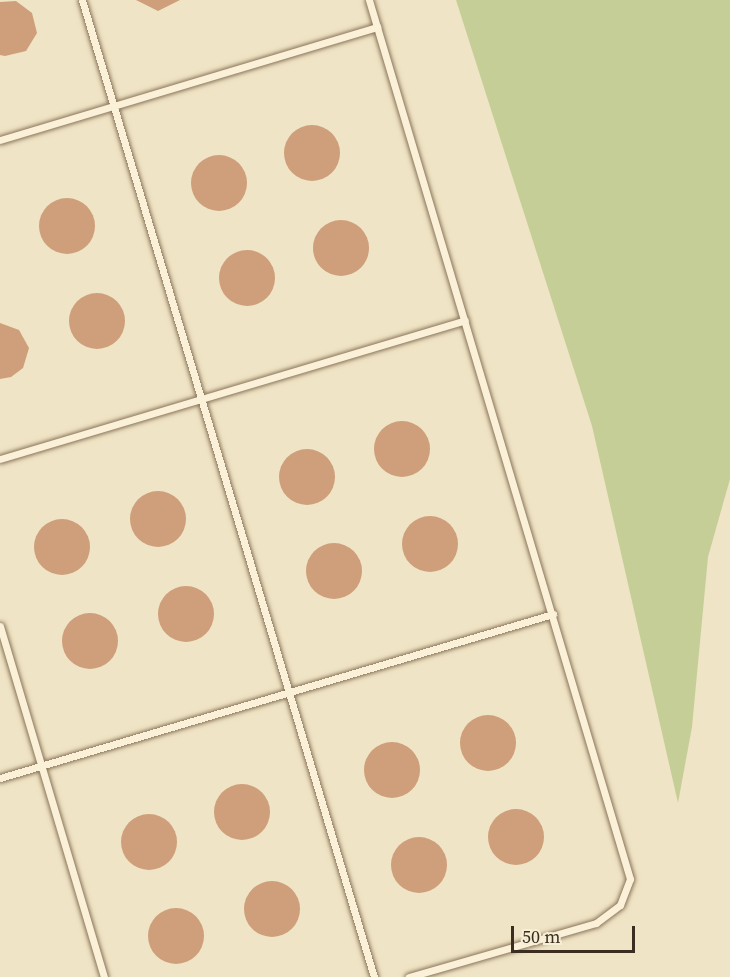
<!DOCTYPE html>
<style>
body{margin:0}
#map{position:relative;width:730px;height:977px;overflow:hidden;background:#efe4c5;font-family:"Source Serif 4",serif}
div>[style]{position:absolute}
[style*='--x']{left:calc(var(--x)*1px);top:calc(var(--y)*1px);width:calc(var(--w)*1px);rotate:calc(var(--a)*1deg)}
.green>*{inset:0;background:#c6ce98}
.building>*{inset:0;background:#ce9f7a}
.round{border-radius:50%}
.roads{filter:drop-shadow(0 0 2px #8b755a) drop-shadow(0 0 2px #8b755a)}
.lane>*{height:7px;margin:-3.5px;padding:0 3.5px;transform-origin:3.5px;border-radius:3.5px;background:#faf1d8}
span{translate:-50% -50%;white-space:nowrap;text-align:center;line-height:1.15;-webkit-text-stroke:5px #f6eed5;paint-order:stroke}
.scale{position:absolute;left:511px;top:926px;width:124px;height:27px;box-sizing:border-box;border:3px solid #3b2d1f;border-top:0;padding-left:8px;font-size:18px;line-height:21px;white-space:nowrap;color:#3b2d1f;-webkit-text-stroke:4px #f6eed5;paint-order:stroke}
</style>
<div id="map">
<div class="green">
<i style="clip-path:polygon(456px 0,730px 0,730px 479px,708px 557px,692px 727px,678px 803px,592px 426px)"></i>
</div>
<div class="building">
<i style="clip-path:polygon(136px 0,180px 0,158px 11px)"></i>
<i style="clip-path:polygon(16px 1px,32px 13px,37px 33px,26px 51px,5px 56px,0 55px,0 2px)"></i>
<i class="round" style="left:284px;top:125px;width:56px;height:56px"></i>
<i class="round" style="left:191px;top:155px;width:56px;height:56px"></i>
<i class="round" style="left:39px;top:198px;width:56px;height:56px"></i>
<i class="round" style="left:313px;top:220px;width:56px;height:56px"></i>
<i class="round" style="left:219px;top:250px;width:56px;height:56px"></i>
<i class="round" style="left:69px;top:293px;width:56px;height:56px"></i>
<i style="clip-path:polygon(0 323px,19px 330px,29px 348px,23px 368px,11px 377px,0 379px)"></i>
<i class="round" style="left:374px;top:421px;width:56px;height:56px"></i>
<i class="round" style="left:279px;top:449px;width:56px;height:56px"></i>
<i class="round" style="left:130px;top:491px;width:56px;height:56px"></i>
<i class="round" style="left:402px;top:516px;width:56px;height:56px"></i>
<i class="round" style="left:34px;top:519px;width:56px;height:56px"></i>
<i class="round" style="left:306px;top:543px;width:56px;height:56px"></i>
<i class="round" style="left:158px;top:586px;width:56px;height:56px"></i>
<i class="round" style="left:62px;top:613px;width:56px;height:56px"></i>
<i class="round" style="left:460px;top:715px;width:56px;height:56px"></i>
<i class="round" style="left:364px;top:742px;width:56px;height:56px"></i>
<i class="round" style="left:214px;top:784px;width:56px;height:56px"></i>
<i class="round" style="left:488px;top:809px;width:56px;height:56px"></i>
<i class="round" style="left:121px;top:814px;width:56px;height:56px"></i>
<i class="round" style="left:391px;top:837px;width:56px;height:56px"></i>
<i class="round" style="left:244px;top:881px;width:56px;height:56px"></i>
<i class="round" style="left:148px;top:908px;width:56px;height:56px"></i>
</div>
<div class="roads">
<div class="lane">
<i style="--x:82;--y:0;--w:1020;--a:73.36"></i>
<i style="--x:369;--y:0;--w:917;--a:73.46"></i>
<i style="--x:630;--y:879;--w:28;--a:111"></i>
<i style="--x:620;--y:905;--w:30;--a:143"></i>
<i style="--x:596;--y:923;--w:195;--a:163.9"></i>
<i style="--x:0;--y:140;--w:394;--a:-16.7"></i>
<i style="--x:0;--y:459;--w:485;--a:-16.6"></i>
<i style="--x:0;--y:626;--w:366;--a:73.5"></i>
<i style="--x:0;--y:778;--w:577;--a:-16.52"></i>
</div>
</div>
<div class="scale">50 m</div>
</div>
